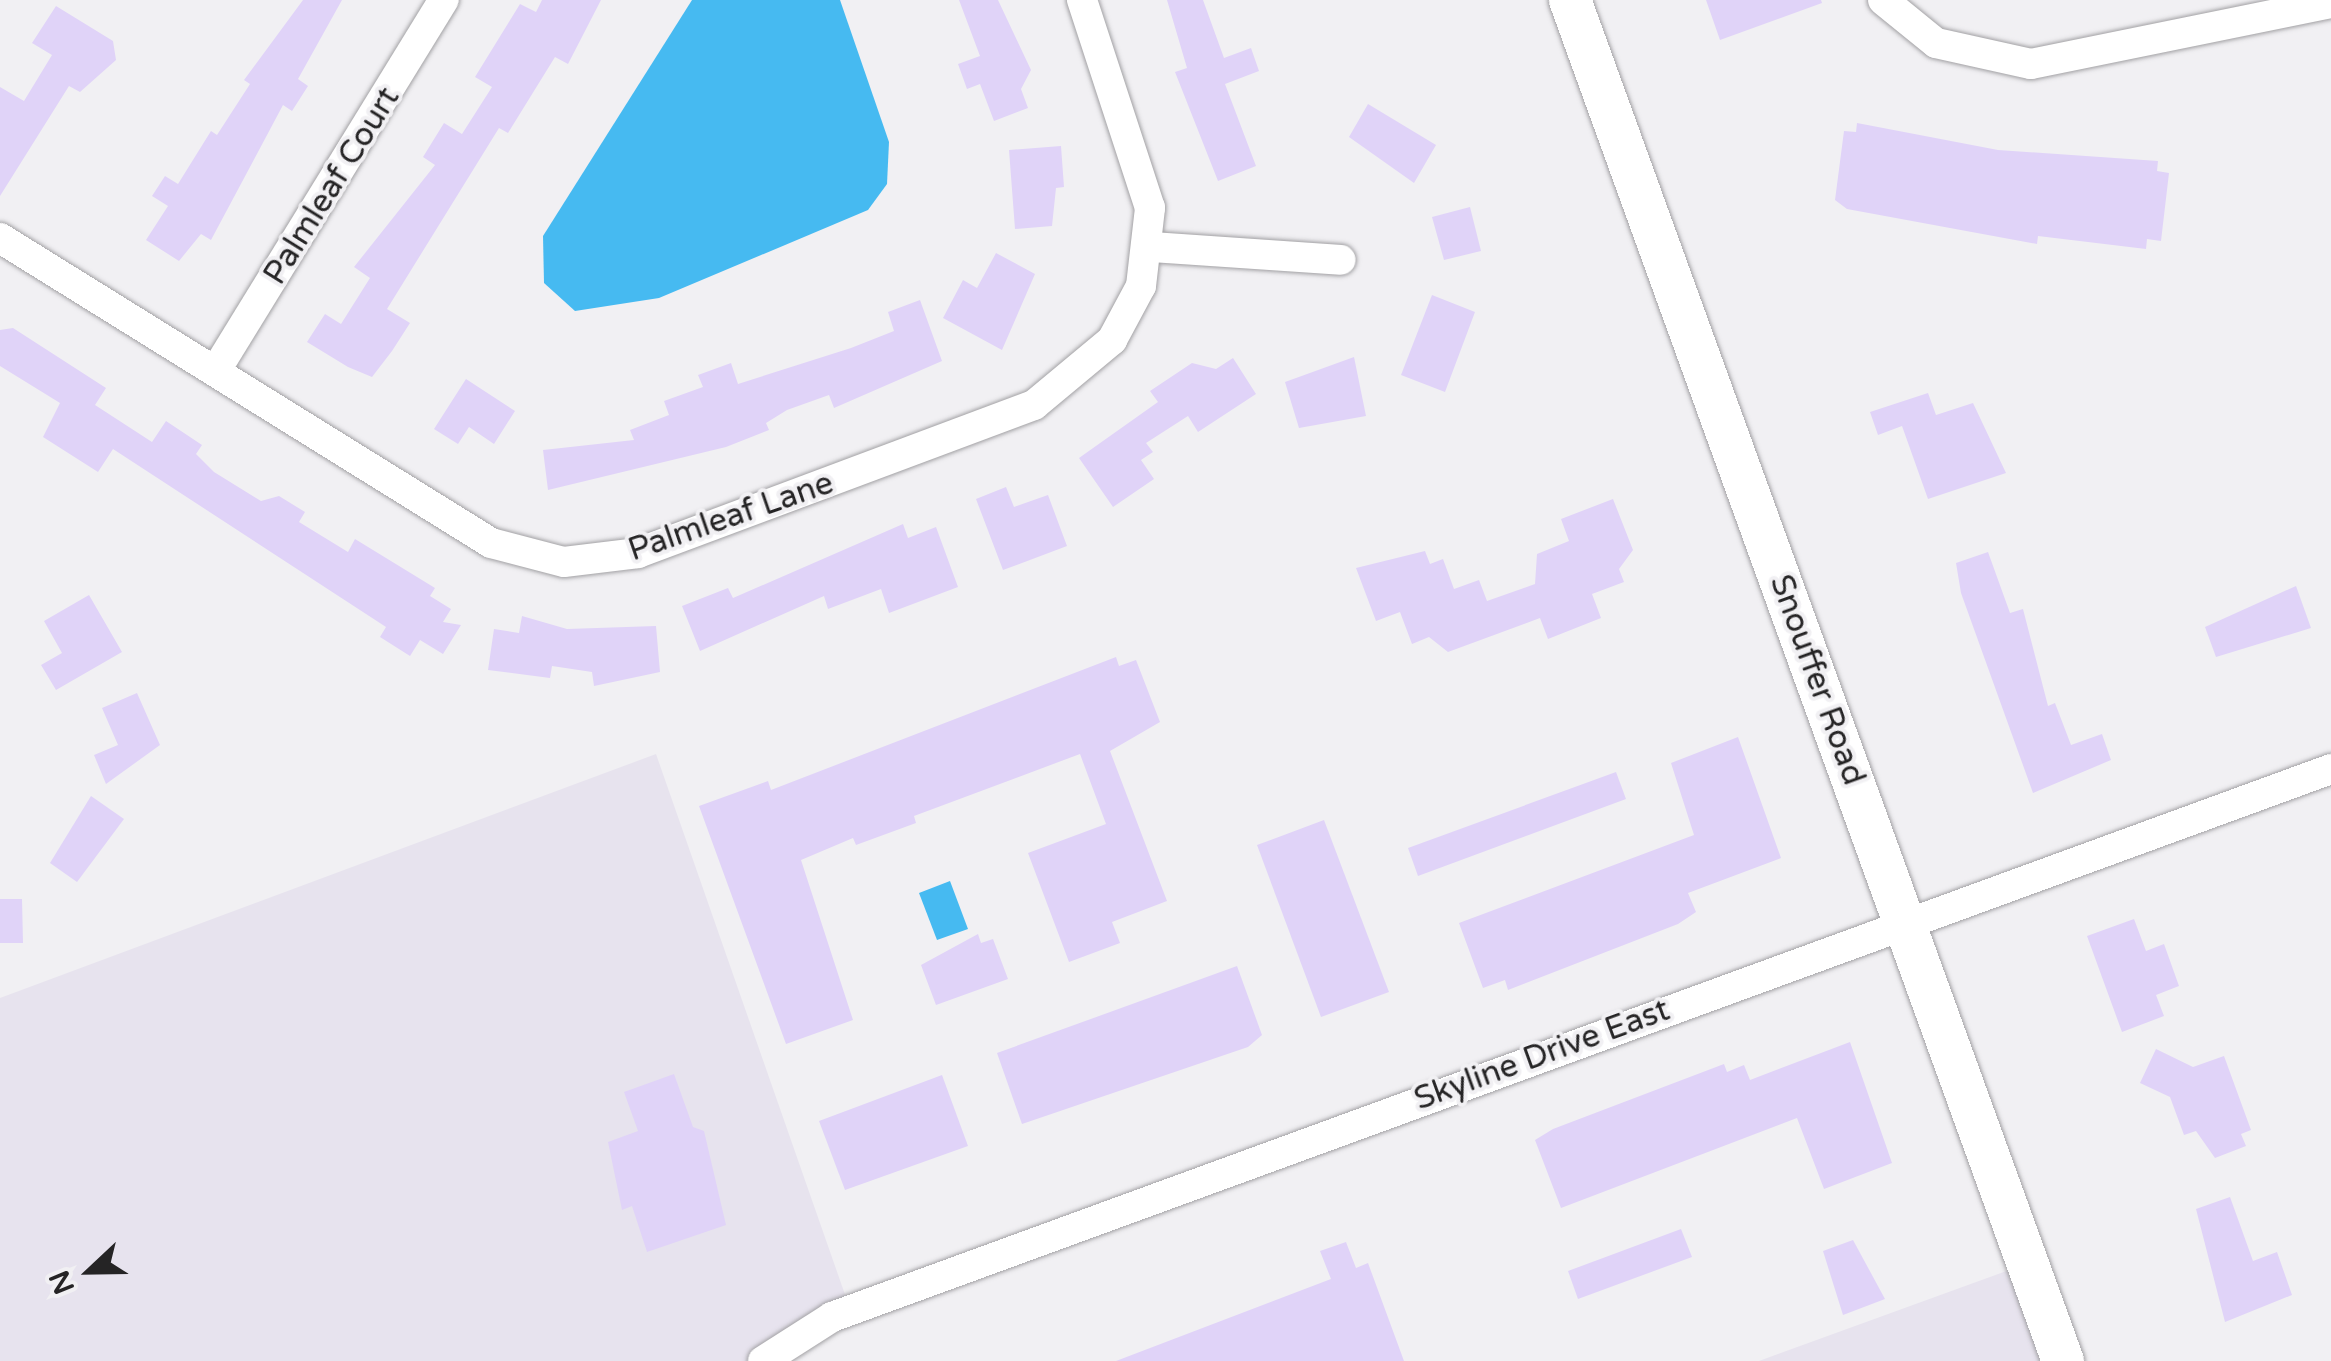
<!DOCTYPE html>
<style>
body{margin:0}
#map{position:relative;width:2331px;height:1361px;overflow:hidden;background:#f1f0f3;font-family:"Varela Round",sans-serif}
div>[style]{position:absolute}
[style*='--x']{left:calc(var(--x)*1px);top:calc(var(--y)*1px);width:calc(var(--w)*1px);rotate:calc(var(--a)*1deg)}
.built>*{inset:0;background:#e7e3ee}
.water>*{inset:0;background:#46baf1}
.building>*{inset:0;background:#e0d3f8}
.roads{filter:drop-shadow(0 0 2px #a2a1a4) drop-shadow(0 0 2px #a2a1a4)}
.street>*{height:30px;margin:-15px;padding:0 15px;transform-origin:15px;border-radius:15px;background:#fff}
.secondary>*{height:42px;margin:-21px;padding:0 21px;transform-origin:21px;border-radius:21px;background:#fff}
span{translate:-50% -50%;white-space:nowrap;text-align:center;line-height:1.15;-webkit-text-stroke:8px #f1f0f3;paint-order:stroke}
.street-label{font-size:32px;color:#252425}
.north{position:absolute;left:40px;top:1221px;width:100px;height:100px;-webkit-text-stroke:8px #f1f0f3;paint-order:stroke;rotate:248deg;font-size:28px;font-weight:700;line-height:40px;text-align:center;color:#252425}
.north::after{content:'';display:block;margin:auto;width:35px;height:45px;background:#252425;clip-path:polygon(50% 0,100% 100%,50% 72%,0 100%)}
</style>
<div id="map">
<div class="built">
<i style="clip-path:polygon(656px 754px,849px 1306px,751px 1361px,0 1361px,0 998px)"></i>
<i style="clip-path:polygon(2034px 1261px,2070px 1361px,1759px 1361px)"></i>
</div>
<div class="water">
<i style="clip-path:polygon(692px 0,840px 0,889px 142px,887px 184px,868px 210px,659px 298px,575px 311px,544px 283px,543px 236px)"></i>
<i style="clip-path:polygon(950px 881px,968px 929px,937px 940px,919px 893px)"></i>
</div>
<div class="building">
<i style="clip-path:polygon(303px 0,342px 0,298px 79px,308px 86px,292px 111px,283px 105px,211px 240px,201px 234px,179px 261px,146px 240px,168px 206px,152px 196px,165px 176px,178px 184px,211px 131px,217px 135px,250px 84px,244px 80px)"></i>
<i style="clip-path:polygon(542px 0,601px 0,568px 64px,555px 57px,508px 133px,499px 128px,387px 309px,410px 323px,392px 351px,372px 377px,348px 367px,307px 342px,325px 314px,341px 324px,370px 278px,354px 267px,435px 165px,423px 157px,444px 123px,462px 134px,492px 87px,475px 77px,520px 4px,536px 12px)"></i>
<i style="clip-path:polygon(959px 0,998px 0,1031px 70px,1021px 89px,1028px 108px,994px 121px,980px 84px,967px 89px,958px 64px,980px 56px)"></i>
<i style="clip-path:polygon(1167px 0,1203px 0,1224px 58px,1251px 48px,1259px 71px,1225px 84px,1256px 166px,1218px 181px,1175px 72px,1187px 68px)"></i>
<i style="clip-path:polygon(1706px 0,1821px 0,1822px 3px,1720px 40px)"></i>
<i style="clip-path:polygon(56px 6px,113px 41px,116px 60px,80px 92px,69px 86px,0 196px,0 87px,24px 101px,52px 55px,32px 43px)"></i>
<i style="clip-path:polygon(1368px 104px,1436px 145px,1414px 183px,1349px 137px)"></i>
<i style="clip-path:polygon(1857px 123px,1998px 150px,2158px 161px,2157px 171px,2169px 173px,2161px 241px,2147px 239px,2146px 249px,2038px 236px,2037px 244px,1847px 209px,1835px 200px,1844px 131px,1856px 132px)"></i>
<i style="clip-path:polygon(1061px 146px,1064px 187px,1056px 188px,1052px 226px,1015px 229px,1009px 150px)"></i>
<i style="clip-path:polygon(1470px 207px,1481px 251px,1444px 260px,1432px 217px)"></i>
<i style="clip-path:polygon(996px 253px,1035px 274px,1002px 350px,943px 318px,963px 280px,977px 288px)"></i>
<i style="clip-path:polygon(1432px 295px,1475px 312px,1445px 392px,1401px 375px)"></i>
<i style="clip-path:polygon(920px 300px,942px 361px,834px 408px,829px 395px,787px 410px,766px 423px,769px 430px,726px 447px,548px 490px,543px 450px,634px 440px,630px 430px,669px 415px,664px 401px,703px 387px,698px 375px,731px 363px,738px 384px,851px 348px,894px 331px,888px 312px)"></i>
<i style="clip-path:polygon(13px 328px,106px 388px,95px 405px,152px 442px,166px 421px,202px 445px,196px 454px,214px 472px,261px 501px,279px 496px,305px 512px,299px 522px,348px 552px,355px 539px,435px 588px,430px 596px,451px 609px,443px 622px,461px 625px,443px 654px,420px 640px,410px 656px,380px 637px,386px 627px,113px 449px,98px 472px,43px 437px,60px 403px,0 366px,0 330px)"></i>
<i style="clip-path:polygon(1354px 357px,1366px 416px,1299px 428px,1285px 382px)"></i>
<i style="clip-path:polygon(1233px 358px,1256px 394px,1198px 432px,1188px 416px,1146px 443px,1153px 452px,1141px 460px,1154px 479px,1113px 507px,1079px 458px,1158px 402px,1150px 391px,1192px 363px,1216px 369px)"></i>
<i style="clip-path:polygon(466px 379px,515px 411px,494px 444px,469px 427px,458px 444px,434px 429px)"></i>
<i style="clip-path:polygon(1928px 393px,1936px 415px,1973px 403px,2006px 473px,1928px 499px,1902px 426px,1878px 435px,1870px 412px)"></i>
<i style="clip-path:polygon(1006px 487px,1014px 507px,1048px 495px,1067px 546px,1003px 570px,976px 499px)"></i>
<i style="clip-path:polygon(1613px 499px,1633px 550px,1619px 569px,1624px 582px,1592px 594px,1601px 618px,1548px 639px,1540px 618px,1448px 652px,1429px 637px,1412px 644px,1400px 612px,1376px 621px,1356px 568px,1425px 551px,1430px 564px,1443px 559px,1454px 589px,1479px 580px,1487px 601px,1535px 584px,1537px 554px,1569px 541px,1561px 519px)"></i>
<i style="clip-path:polygon(903px 524px,908px 538px,936px 527px,958px 587px,889px 613px,881px 589px,828px 609px,824px 596px,700px 651px,682px 606px,728px 588px,733px 598px)"></i>
<i style="clip-path:polygon(1988px 552px,2010px 613px,2023px 609px,2048px 706px,2055px 703px,2071px 745px,2102px 734px,2111px 760px,2033px 793px,1961px 593px,1956px 563px)"></i>
<i style="clip-path:polygon(2296px 586px,2311px 628px,2216px 657px,2205px 627px)"></i>
<i style="clip-path:polygon(89px 595px,122px 652px,56px 690px,41px 665px,62px 653px,44px 621px)"></i>
<i style="clip-path:polygon(522px 616px,567px 629px,656px 626px,660px 672px,594px 686px,592px 672px,552px 666px,550px 678px,488px 670px,494px 629px,519px 633px)"></i>
<i style="clip-path:polygon(1116px 657px,1119px 666px,1136px 660px,1160px 722px,1110px 751px,1167px 901px,1112px 922px,1120px 943px,1069px 962px,1028px 853px,1106px 824px,1080px 754px,914px 816px,916px 823px,856px 845px,853px 838px,801px 860px,853px 1020px,786px 1044px,699px 806px,768px 781px,771px 790px)"></i>
<i style="clip-path:polygon(137px 693px,160px 745px,106px 784px,94px 755px,118px 745px,102px 708px)"></i>
<i style="clip-path:polygon(1738px 737px,1781px 858px,1688px 893px,1696px 912px,1678px 924px,1508px 990px,1505px 980px,1483px 988px,1459px 923px,1694px 835px,1671px 763px)"></i>
<i style="clip-path:polygon(1616px 772px,1626px 799px,1418px 876px,1408px 848px)"></i>
<i style="clip-path:polygon(91px 796px,124px 819px,77px 882px,50px 863px)"></i>
<i style="clip-path:polygon(1324px 820px,1389px 992px,1321px 1017px,1257px 845px)"></i>
<i style="clip-path:polygon(0 899px,22px 899px,23px 943px,0 943px)"></i>
<i style="clip-path:polygon(2134px 919px,2146px 951px,2164px 944px,2179px 986px,2156px 995px,2164px 1016px,2122px 1032px,2087px 936px)"></i>
<i style="clip-path:polygon(978px 934px,981px 943px,993px 939px,1008px 979px,936px 1005px,921px 965px)"></i>
<i style="clip-path:polygon(1237px 966px,1262px 1035px,1248px 1047px,1022px 1124px,997px 1053px)"></i>
<i style="clip-path:polygon(1850px 1042px,1892px 1163px,1824px 1189px,1797px 1118px,1561px 1208px,1535px 1140px,1553px 1129px,1724px 1064px,1727px 1072px,1744px 1065px,1750px 1080px)"></i>
<i style="clip-path:polygon(2156px 1049px,2193px 1067px,2224px 1056px,2251px 1130px,2241px 1134px,2246px 1146px,2215px 1158px,2196px 1131px,2184px 1135px,2170px 1097px,2140px 1083px)"></i>
<i style="clip-path:polygon(674px 1074px,693px 1127px,704px 1131px,726px 1225px,647px 1252px,632px 1206px,622px 1210px,608px 1142px,638px 1131px,624px 1092px)"></i>
<i style="clip-path:polygon(942px 1075px,968px 1146px,845px 1190px,819px 1121px)"></i>
<i style="clip-path:polygon(2230px 1197px,2253px 1261px,2277px 1252px,2292px 1295px,2225px 1322px,2196px 1209px)"></i>
<i style="clip-path:polygon(1681px 1229px,1692px 1257px,1578px 1299px,1568px 1271px)"></i>
<i style="clip-path:polygon(1853px 1240px,1885px 1299px,1843px 1315px,1823px 1251px)"></i>
<i style="clip-path:polygon(1346px 1242px,1356px 1268px,1368px 1263px,1404px 1361px,1116px 1361px,1331px 1279px,1320px 1251px)"></i>
</div>
<div class="roads">
<div class="street">
<i style="--x:1883;--y:0;--w:68;--a:39.1"></i>
<i style="--x:1936;--y:43;--w:97;--a:12.5"></i>
<i style="--x:2031;--y:64;--w:306;--a:-11.5"></i>
<i style="--x:0;--y:238;--w:578;--a:31.85"></i>
<i style="--x:491;--y:543;--w:75;--a:14.6"></i>
<i style="--x:564;--y:562;--w:75;--a:-6.9"></i>
<i style="--x:638;--y:553;--w:423;--a:-20.5"></i>
<i style="--x:1034;--y:405;--w:102;--a:-39.8"></i>
<i style="--x:1112;--y:340;--w:61;--a:-61.8"></i>
<i style="--x:1141;--y:286;--w:79;--a:-83.4"></i>
<i style="--x:1150;--y:208;--w:219;--a:-108.1"></i>
<i style="--x:1152;--y:247;--w:189;--a:3.9"></i>
<i style="--x:216;--y:370;--w:435;--a:-58.4"></i>
<i style="--x:763;--y:1361;--w:82;--a:-32.5"></i>
<i style="--x:832;--y:1317;--w:1596;--a:-20.08"></i>
</div>
<div class="secondary">
<i style="--x:1570;--y:0;--w:1448;--a:70.09"></i>
</div>
</div>
<div class="street-label">
<span style="left:332px;top:186px;rotate:-58deg">Palmleaf Court</span>
<span style="left:731px;top:517px;rotate:-19deg">Palmleaf Lane</span>
<span style="left:1817px;top:680px;rotate:70deg">Snouffer Road</span>
<span style="left:1542px;top:1055px;rotate:-20deg">Skyline Drive East</span>
</div>
<div class="north">N</div>
</div>
